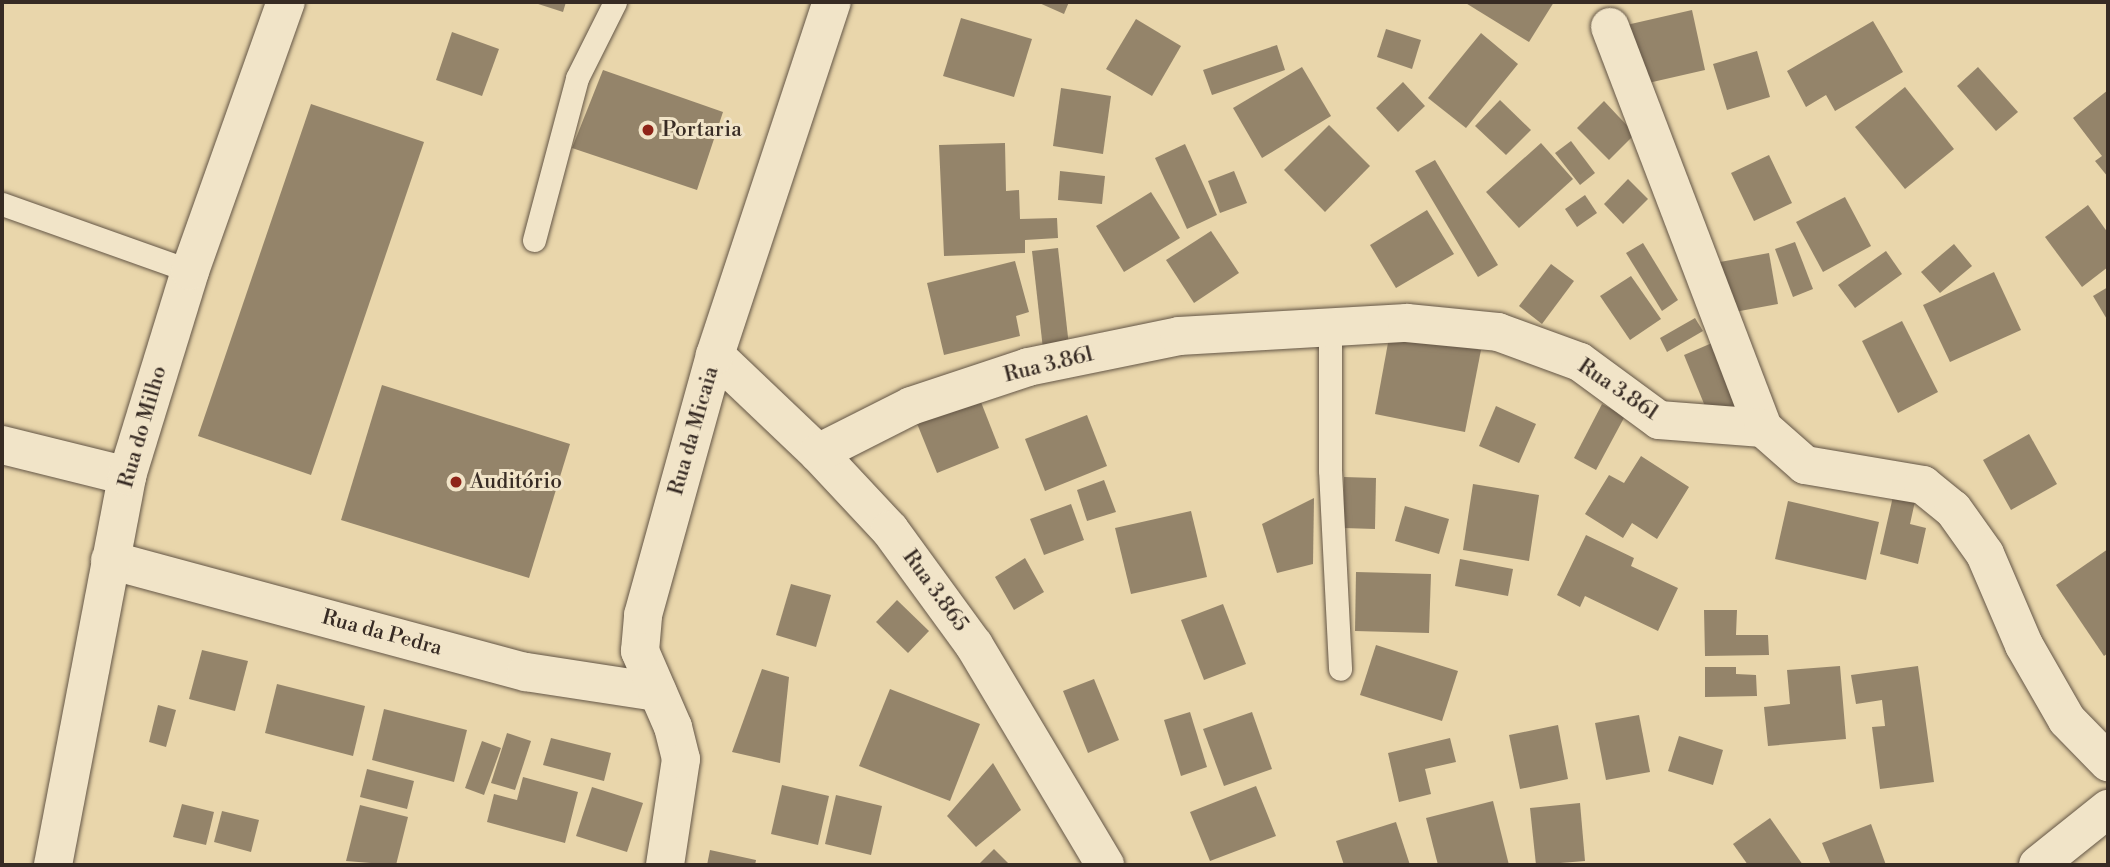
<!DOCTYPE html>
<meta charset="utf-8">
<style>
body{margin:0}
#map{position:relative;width:2110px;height:867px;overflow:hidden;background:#e9d6ab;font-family:"Libre Bodoni",serif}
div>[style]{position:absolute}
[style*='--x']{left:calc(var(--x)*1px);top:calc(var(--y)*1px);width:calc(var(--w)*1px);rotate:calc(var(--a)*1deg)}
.building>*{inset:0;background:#94846a}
.roads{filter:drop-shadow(0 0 2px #645646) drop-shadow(0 0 2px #645646)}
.lane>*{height:23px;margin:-11.5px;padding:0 11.5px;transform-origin:11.5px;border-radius:11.5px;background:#f1e4c8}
.street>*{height:38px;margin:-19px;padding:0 19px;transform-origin:19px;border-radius:19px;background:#f1e4c8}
.dots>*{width:19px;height:19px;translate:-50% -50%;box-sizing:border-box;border:4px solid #f1e4c8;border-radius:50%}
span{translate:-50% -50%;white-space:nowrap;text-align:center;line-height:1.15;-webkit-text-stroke:6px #f1e4c8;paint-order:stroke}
.poi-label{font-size:21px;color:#372b24}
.left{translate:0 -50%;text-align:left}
.street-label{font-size:21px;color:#372b24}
.frame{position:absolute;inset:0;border:4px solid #372b24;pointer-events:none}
</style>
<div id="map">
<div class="building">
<i style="clip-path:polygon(532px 2px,566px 2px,563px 12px)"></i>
<i style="clip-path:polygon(1037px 2px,1069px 2px,1064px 14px)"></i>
<i style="clip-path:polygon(1464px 2px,1554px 2px,1529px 42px)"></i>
<i style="clip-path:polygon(1692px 10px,1705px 70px,1635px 86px,1622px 26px)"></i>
<i style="clip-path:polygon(961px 18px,1032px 39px,1014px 97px,943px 76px)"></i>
<i style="clip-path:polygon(1136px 19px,1181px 46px,1152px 96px,1106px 69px)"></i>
<i style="clip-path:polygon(1873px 21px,1903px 72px,1835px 111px,1826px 95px,1806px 107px,1787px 71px)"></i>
<i style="clip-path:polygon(1386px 29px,1421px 40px,1412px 69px,1377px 57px)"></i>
<i style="clip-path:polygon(452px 32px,499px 49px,482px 96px,436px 80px)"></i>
<i style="clip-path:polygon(1481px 33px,1518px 64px,1466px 128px,1428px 98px)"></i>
<i style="clip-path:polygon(1277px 45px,1285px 70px,1212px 95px,1203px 70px)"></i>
<i style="clip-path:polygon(1757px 51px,1770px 97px,1727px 110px,1713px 64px)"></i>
<i style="clip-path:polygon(1302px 67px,1331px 116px,1262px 158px,1233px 108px)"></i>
<i style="clip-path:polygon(1978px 67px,2018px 112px,1996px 131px,1957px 86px)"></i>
<i style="clip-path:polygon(603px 70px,723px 112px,697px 190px,572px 148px)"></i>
<i style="clip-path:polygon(1403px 82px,1425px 106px,1398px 132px,1376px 108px)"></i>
<i style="clip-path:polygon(1905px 87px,1954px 149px,1905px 189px,1855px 127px)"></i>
<i style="clip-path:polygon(1061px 88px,1111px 96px,1103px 154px,1053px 146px)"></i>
<i style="clip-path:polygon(2108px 90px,2108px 177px,2095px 161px,2102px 156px,2073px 118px)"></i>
<i style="clip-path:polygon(1500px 100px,1531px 130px,1506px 155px,1475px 126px)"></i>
<i style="clip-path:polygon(1604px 101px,1635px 134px,1609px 160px,1577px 128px)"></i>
<i style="clip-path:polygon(311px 104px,424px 142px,311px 475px,198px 436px)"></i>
<i style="clip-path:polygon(1329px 125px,1370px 166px,1325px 212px,1284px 170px)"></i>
<i style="clip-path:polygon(1571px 141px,1595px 173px,1580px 185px,1555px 153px)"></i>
<i style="clip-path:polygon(1005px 143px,1006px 191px,1019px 190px,1020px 219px,1057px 218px,1058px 238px,1025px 240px,1025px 253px,944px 256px,939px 145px)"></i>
<i style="clip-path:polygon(1541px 143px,1573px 179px,1519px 228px,1486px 192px)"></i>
<i style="clip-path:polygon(1185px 144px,1217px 215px,1187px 229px,1155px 158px)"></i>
<i style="clip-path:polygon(1769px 155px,1792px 203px,1754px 221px,1731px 173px)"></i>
<i style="clip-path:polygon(1435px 160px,1498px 265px,1478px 277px,1415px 171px)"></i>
<i style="clip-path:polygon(1060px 171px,1105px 176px,1102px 204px,1058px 200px)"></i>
<i style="clip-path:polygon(1234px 171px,1247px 203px,1220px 213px,1208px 181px)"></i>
<i style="clip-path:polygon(1628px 179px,1648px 199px,1623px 224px,1604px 204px)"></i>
<i style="clip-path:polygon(1151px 192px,1180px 238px,1124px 272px,1096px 226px)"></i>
<i style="clip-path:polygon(1585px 195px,1597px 213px,1577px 227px,1565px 209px)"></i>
<i style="clip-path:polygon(1845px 197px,1871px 246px,1823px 272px,1796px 222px)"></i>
<i style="clip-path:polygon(2088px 205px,2108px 233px,2108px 267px,2082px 287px,2045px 237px)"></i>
<i style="clip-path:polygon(1427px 210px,1454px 254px,1396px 288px,1370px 245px)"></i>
<i style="clip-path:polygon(1211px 231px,1239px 273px,1194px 303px,1166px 260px)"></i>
<i style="clip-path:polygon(1795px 242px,1813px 289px,1793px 297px,1775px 249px)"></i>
<i style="clip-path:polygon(1643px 243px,1678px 300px,1662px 311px,1626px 253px)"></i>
<i style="clip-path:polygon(1954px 244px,1972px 266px,1940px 293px,1921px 272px)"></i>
<i style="clip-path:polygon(1058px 248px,1069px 346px,1043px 349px,1032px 251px)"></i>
<i style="clip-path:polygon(1886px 251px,1902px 274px,1855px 308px,1838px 285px)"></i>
<i style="clip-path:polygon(1769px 253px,1778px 304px,1729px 313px,1720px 262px)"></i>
<i style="clip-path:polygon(1015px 261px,1029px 312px,1016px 316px,1020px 336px,944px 355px,927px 283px)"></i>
<i style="clip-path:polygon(1551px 264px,1574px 281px,1542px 324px,1519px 306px)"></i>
<i style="clip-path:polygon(1994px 272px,2021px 330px,1950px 362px,1923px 305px)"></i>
<i style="clip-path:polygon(1631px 276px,1661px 319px,1630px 340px,1600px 296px)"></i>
<i style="clip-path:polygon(2108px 287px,2108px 321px,2093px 296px)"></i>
<i style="clip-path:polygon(1695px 318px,1703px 331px,1667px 352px,1660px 338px)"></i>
<i style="clip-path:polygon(1902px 321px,1938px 392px,1898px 413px,1862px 341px)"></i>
<i style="clip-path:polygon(1390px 332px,1481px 350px,1465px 432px,1375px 414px)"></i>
<i style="clip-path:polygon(1719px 340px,1745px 401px,1709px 416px,1684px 355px)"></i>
<i style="clip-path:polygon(382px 385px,570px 444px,529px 578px,341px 520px)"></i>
<i style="clip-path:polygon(979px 397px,999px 448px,937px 473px,916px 421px)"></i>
<i style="clip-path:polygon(1602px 404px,1625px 416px,1596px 470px,1574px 458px)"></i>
<i style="clip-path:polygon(1496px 406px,1536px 424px,1519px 463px,1479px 446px)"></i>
<i style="clip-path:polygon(1087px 415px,1107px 466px,1045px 491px,1025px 439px)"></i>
<i style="clip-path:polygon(2029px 434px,2057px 484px,2011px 510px,1983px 460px)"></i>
<i style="clip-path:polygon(1641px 456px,1689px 487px,1657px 539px,1632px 523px,1623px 538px,1585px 514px,1609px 475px,1624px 483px)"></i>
<i style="clip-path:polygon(1344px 477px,1376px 478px,1375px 529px,1343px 528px)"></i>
<i style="clip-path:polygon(1104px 480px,1116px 512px,1087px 521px,1077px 490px)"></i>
<i style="clip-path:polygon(1473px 484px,1539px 495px,1529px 561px,1463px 550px)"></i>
<i style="clip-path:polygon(1894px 492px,1916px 497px,1910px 524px,1926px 528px,1918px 564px,1880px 554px)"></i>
<i style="clip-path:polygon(1314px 498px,1313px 564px,1277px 573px,1262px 524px)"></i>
<i style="clip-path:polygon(1788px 501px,1879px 522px,1866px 580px,1775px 559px)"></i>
<i style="clip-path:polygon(1071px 504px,1084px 540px,1044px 555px,1030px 519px)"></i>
<i style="clip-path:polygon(1405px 506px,1449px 519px,1439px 554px,1395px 541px)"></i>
<i style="clip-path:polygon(1191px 511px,1207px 577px,1131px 594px,1115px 528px)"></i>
<i style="clip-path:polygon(1586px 535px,1634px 558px,1631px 566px,1678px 588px,1658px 631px,1585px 596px,1580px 607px,1557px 595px)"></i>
<i style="clip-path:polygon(2108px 549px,2108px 653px,2104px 656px,2056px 585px)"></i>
<i style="clip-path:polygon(1025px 558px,1044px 592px,1014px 610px,995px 577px)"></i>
<i style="clip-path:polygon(1460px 559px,1513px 569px,1508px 596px,1455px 586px)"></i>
<i style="clip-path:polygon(1356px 572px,1431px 574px,1429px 633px,1355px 631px)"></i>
<i style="clip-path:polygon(791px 584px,831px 595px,816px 647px,776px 635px)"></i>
<i style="clip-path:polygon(897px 600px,929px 631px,908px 653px,876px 622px)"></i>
<i style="clip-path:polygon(1223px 604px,1246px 664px,1204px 680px,1181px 620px)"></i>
<i style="clip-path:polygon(1704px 610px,1737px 610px,1736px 635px,1768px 635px,1769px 655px,1705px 656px)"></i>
<i style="clip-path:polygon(1376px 645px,1458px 671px,1442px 721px,1360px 695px)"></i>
<i style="clip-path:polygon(202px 650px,248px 661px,235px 711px,189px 699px)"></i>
<i style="clip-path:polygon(1840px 666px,1846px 739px,1768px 746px,1764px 707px,1790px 704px,1787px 670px)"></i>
<i style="clip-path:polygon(1918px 666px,1934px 782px,1880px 789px,1872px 727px,1885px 726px,1882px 700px,1856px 704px,1851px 675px)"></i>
<i style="clip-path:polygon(1705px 667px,1736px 667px,1736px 674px,1756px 675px,1757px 696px,1705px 697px)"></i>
<i style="clip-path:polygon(762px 669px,789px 677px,780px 763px,732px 752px)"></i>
<i style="clip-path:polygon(1094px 679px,1119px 740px,1088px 753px,1063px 691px)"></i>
<i style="clip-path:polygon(277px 684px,365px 706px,353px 756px,265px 733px)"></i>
<i style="clip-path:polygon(890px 689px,980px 724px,950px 801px,859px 766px)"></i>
<i style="clip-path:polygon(158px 705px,176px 710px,166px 747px,149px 742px)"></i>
<i style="clip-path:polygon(384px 709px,467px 730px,454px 782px,372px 760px)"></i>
<i style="clip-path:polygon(1190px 712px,1207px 767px,1181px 776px,1164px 720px)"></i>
<i style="clip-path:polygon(1252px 712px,1272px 769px,1224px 786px,1203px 729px)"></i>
<i style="clip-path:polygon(1639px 715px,1650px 772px,1606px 780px,1595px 723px)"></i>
<i style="clip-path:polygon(1558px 725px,1568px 779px,1520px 789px,1509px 735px)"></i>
<i style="clip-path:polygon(507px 733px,531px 741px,515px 790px,491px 783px)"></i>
<i style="clip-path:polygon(1679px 736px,1723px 750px,1713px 785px,1668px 771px)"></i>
<i style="clip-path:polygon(551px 738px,611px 753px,604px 781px,543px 765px)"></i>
<i style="clip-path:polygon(1450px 738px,1456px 762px,1425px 769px,1431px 794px,1399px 802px,1388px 753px)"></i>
<i style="clip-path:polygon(482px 741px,501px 748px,484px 795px,465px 788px)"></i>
<i style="clip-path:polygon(993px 763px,1021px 810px,976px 847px,947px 816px)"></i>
<i style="clip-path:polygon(367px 769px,414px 781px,407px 809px,360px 797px)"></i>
<i style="clip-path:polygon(523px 777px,578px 792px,565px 843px,487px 822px,494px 794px,517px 800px)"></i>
<i style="clip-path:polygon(782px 785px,829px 796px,818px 845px,771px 834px)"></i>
<i style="clip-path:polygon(1256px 786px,1276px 836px,1210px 861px,1190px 812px)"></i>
<i style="clip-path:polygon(592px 787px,643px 803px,627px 852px,576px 836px)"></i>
<i style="clip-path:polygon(836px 795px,882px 806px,871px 855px,825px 844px)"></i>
<i style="clip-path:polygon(1493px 801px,1509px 865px,1438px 865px,1426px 818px)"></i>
<i style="clip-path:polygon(1580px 803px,1585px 861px,1536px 865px,1530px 808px)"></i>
<i style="clip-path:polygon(182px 804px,214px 812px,206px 845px,173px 837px)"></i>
<i style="clip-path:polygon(360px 805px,408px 817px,396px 865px,346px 861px)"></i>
<i style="clip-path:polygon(222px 811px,259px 820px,251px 852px,214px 842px)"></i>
<i style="clip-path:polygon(1770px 818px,1803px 865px,1748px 865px,1733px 844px)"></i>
<i style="clip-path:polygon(1396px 822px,1410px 865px,1344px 865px,1336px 841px)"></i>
<i style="clip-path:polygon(1871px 824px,1886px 865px,1831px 865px,1822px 843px)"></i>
<i style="clip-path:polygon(994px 849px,1010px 865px,978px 865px)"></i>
<i style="clip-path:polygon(710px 850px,756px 860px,755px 865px,707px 865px)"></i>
</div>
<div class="roads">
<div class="lane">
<i style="--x:2;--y:204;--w:200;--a:19.6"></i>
<i style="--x:534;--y:240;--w:168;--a:-75.1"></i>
<i style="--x:577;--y:78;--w:85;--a:-63.4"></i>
<i style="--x:1330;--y:324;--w:146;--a:90"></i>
<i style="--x:1330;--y:470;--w:199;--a:87.1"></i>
</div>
<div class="street">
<i style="--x:1610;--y:27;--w:429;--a:69.1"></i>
<i style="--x:715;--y:355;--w:142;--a:43.6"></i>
<i style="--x:818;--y:453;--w:105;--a:46.9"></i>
<i style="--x:890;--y:530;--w:142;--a:53.9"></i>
<i style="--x:974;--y:645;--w:256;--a:59.2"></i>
<i style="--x:2;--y:445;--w:129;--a:13.9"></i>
<i style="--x:818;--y:453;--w:104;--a:-26.8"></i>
<i style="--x:911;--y:406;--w:123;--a:-18.4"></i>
<i style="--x:1028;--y:367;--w:154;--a:-11.6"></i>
<i style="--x:1179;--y:336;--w:228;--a:-3.3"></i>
<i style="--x:1407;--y:323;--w:91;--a:5.6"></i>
<i style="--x:1498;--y:332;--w:87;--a:20.1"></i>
<i style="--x:1580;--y:362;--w:98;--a:36.3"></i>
<i style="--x:1659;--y:420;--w:104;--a:4.4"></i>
<i style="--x:1763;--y:428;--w:56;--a:41.4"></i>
<i style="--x:1805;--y:465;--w:120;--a:9.6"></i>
<i style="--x:1923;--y:485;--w:38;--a:39"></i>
<i style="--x:1953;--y:509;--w:55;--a:54.6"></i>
<i style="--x:1985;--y:554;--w:99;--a:66.8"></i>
<i style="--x:2024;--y:645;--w:86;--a:60.2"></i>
<i style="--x:2067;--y:720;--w:59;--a:45.7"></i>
<i style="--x:110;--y:560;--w:431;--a:15.1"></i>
<i style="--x:526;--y:672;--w:133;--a:8.7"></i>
<i style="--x:53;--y:865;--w:396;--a:-79.2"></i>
<i style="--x:127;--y:476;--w:214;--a:-72.9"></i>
<i style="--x:190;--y:271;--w:286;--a:-70.4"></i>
<i style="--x:665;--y:865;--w:107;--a:-81.4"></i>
<i style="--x:681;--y:759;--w:33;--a:-104"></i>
<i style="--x:673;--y:727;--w:83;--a:-113.5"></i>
<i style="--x:640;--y:651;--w:36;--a:-85"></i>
<i style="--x:643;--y:615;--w:270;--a:-74.5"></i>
<i style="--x:715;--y:355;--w:372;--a:-71.7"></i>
<i style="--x:2038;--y:865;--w:90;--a:-38.7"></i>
</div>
</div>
<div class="dots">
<i style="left:648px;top:130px;background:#8f2418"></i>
<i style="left:456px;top:482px;background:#8f2418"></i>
</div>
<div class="poi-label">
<span class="left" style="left:662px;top:130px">Portaria</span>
<span class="left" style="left:470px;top:482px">Auditório</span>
</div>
<div class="street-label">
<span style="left:1049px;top:365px;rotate:-14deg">Rua 3.861</span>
<span style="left:1618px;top:390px;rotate:34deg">Rua 3.861</span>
<span style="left:143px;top:427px;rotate:-74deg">Rua do Milho</span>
<span style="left:694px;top:431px;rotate:-74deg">Rua da Micaia</span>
<span style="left:935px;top:591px;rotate:54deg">Rua 3.865</span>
<span style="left:382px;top:633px;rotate:15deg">Rua da Pedra</span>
</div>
<div class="frame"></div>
</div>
